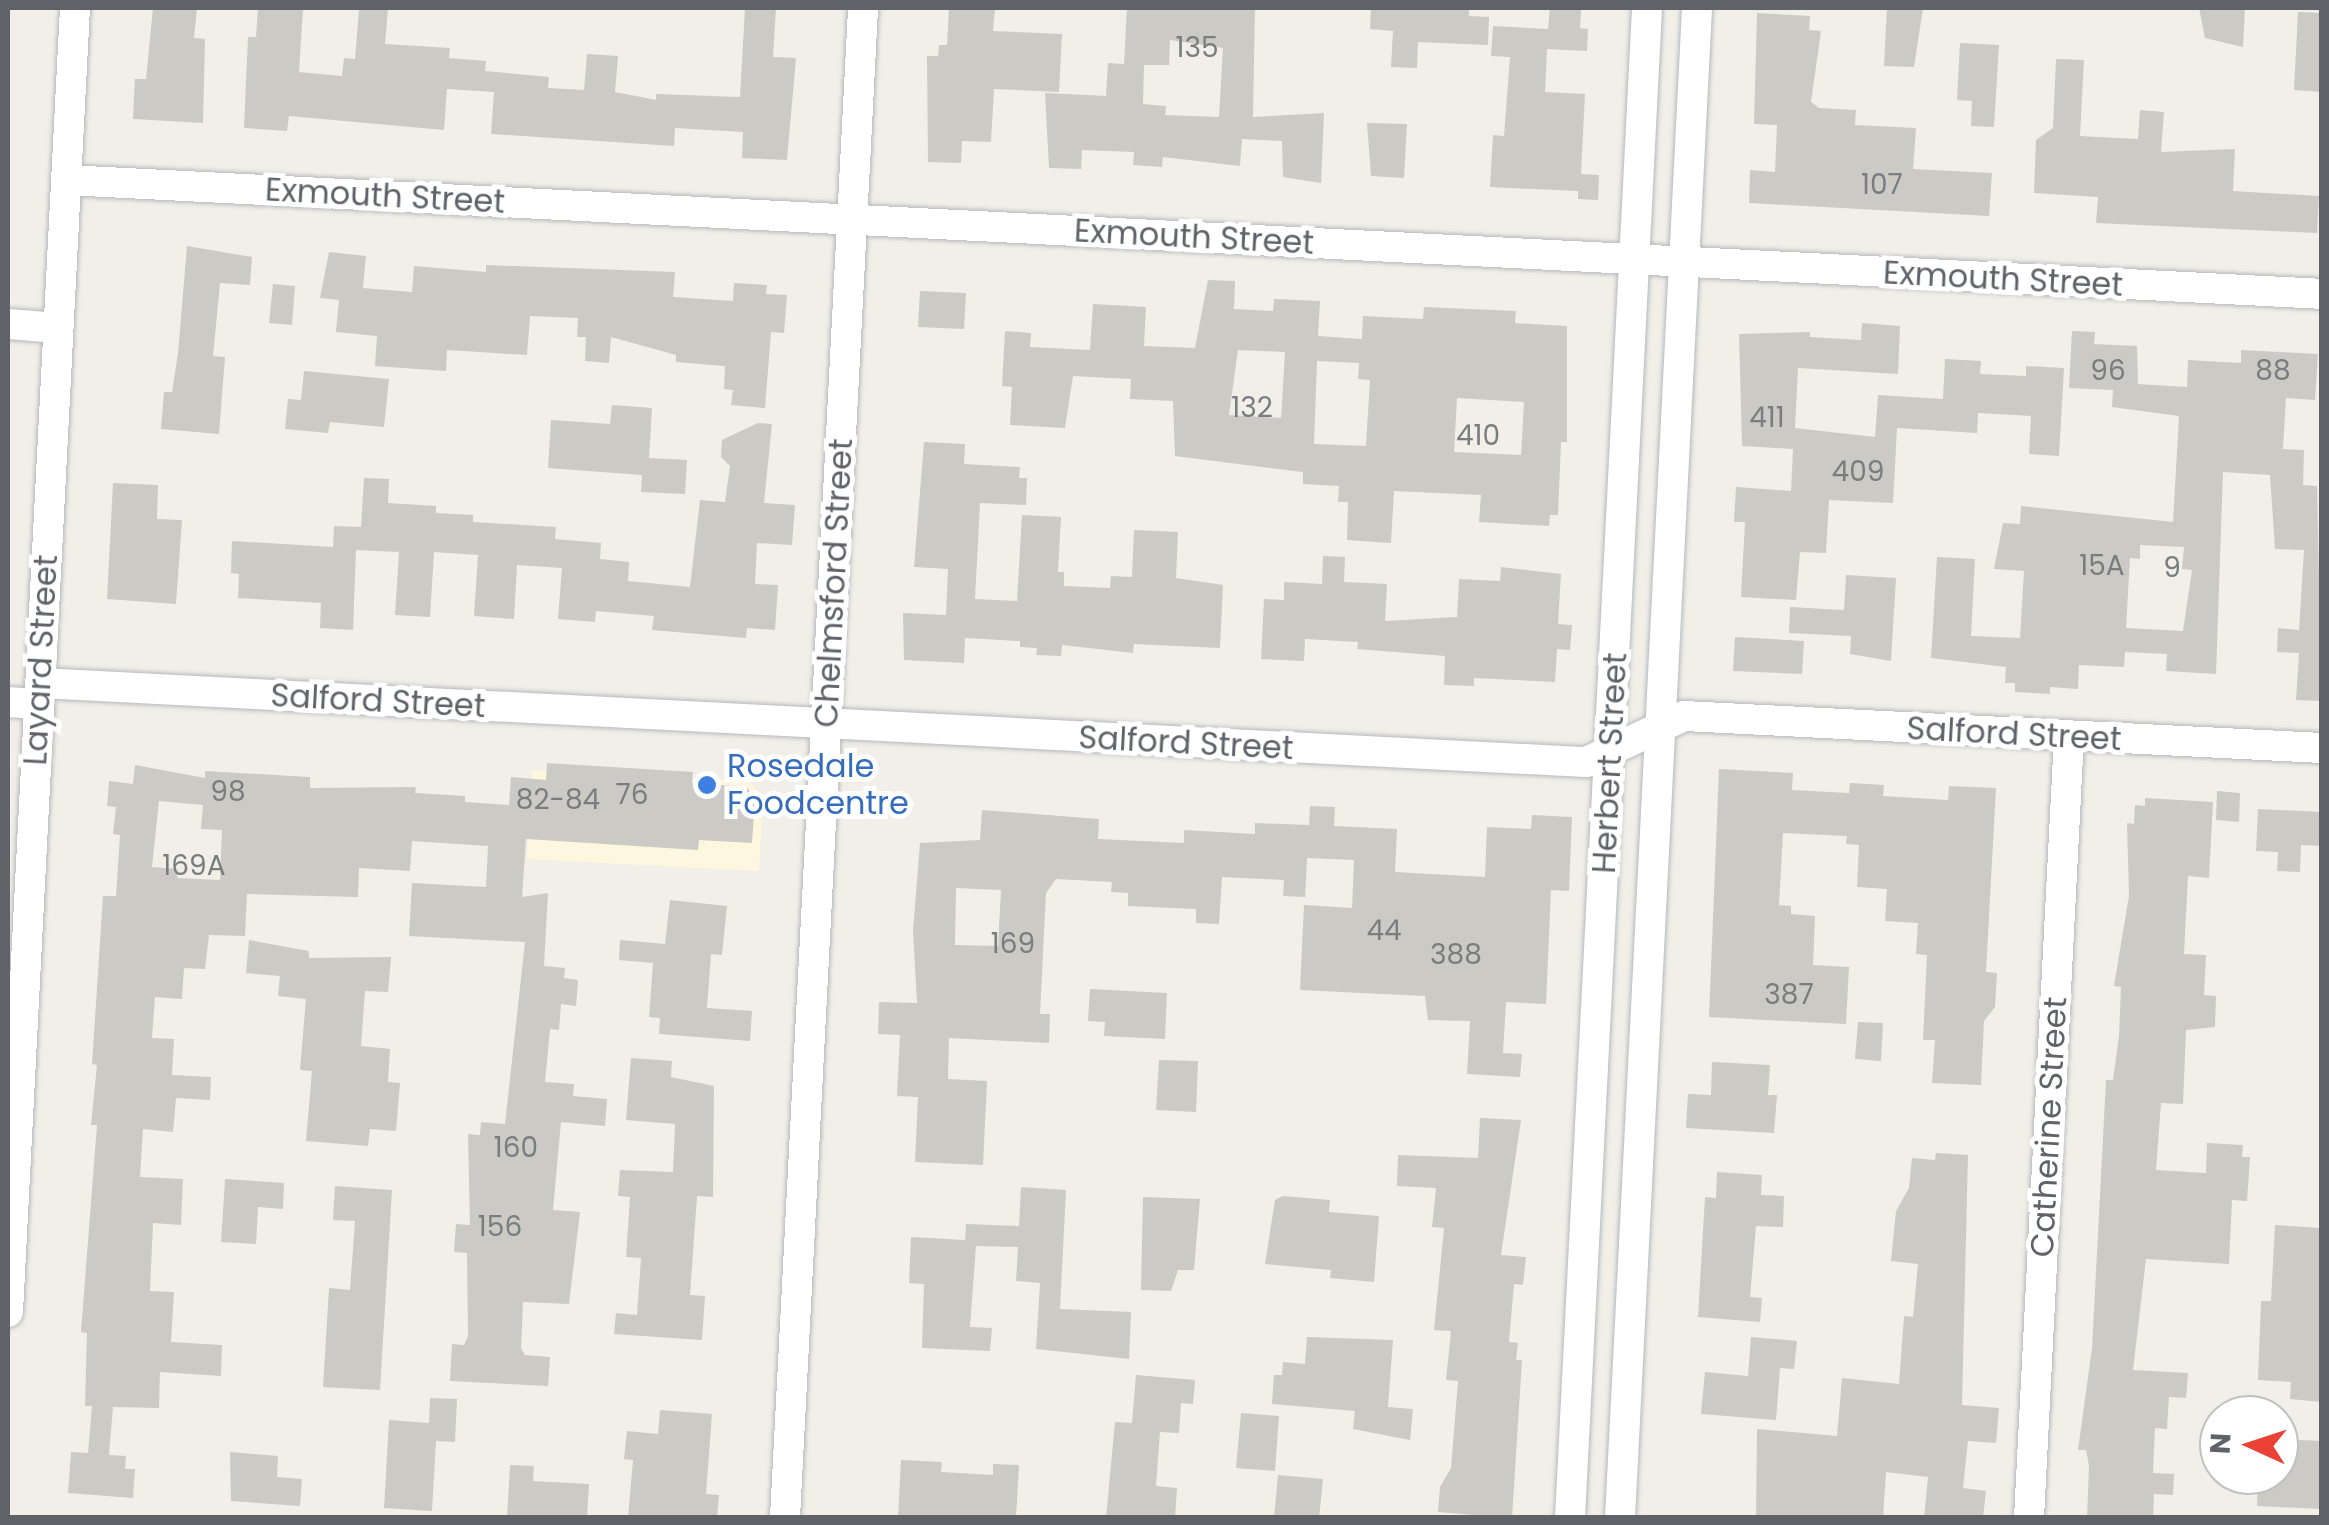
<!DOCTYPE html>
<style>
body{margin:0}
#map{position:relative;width:2329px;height:1525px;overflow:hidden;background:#f1efe8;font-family:Poppins,sans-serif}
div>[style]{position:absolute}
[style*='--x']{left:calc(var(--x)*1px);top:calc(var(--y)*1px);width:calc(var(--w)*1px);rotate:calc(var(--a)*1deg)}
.commercial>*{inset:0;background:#fef7e0}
.building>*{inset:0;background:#cccac5}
.roads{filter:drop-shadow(0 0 2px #b5b8bc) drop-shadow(0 0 2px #b5b8bc)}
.minor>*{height:30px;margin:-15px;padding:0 15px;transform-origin:15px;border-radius:15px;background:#fff}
.dots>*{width:28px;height:28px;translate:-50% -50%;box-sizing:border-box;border:5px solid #fff;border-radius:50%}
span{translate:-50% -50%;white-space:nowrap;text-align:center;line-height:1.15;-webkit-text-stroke:10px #fff;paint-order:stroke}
.number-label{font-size:28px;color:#7a7d7f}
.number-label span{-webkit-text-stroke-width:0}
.street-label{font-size:32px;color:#5f6368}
.shop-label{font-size:32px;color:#366cbe}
.left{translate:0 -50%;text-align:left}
.frame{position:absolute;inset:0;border:10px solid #5f6368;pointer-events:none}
.north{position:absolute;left:2199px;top:1395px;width:100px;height:100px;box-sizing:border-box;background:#fff;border:2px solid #bfc1c3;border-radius:50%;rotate:273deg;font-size:28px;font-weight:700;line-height:40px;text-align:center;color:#5f6368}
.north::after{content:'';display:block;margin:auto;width:35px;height:45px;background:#ea4335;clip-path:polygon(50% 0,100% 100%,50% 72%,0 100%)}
</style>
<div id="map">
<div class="commercial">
<i style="clip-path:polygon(532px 770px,748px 781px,763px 797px,759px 871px,527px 859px)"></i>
</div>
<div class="building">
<i style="clip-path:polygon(153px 8px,197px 8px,194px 38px,205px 39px,203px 123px,133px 119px,135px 79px,146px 79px)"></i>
<i style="clip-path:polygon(258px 8px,303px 8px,299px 72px,342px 76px,344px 58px,355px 59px,359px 10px,388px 8px,385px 44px,450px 48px,449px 58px,486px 61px,485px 71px,549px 77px,548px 88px,584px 90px,587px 54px,618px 56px,615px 92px,656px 100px,656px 94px,740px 97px,745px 8px,776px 8px,773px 57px,796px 58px,787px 160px,742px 158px,743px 132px,675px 128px,674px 146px,491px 134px,494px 92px,447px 89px,444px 130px,289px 116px,287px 131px,244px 128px,248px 37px,256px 37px)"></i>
<i style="clip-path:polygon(949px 8px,995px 8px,993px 31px,1062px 34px,1059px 92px,994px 89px,991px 142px,962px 141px,961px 163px,928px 162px,927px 56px,938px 56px,939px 45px,947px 45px)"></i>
<i style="clip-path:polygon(evenodd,1127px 8px,1255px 8px,1253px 117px,1324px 113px,1321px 183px,1283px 177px,1282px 141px,1242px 139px,1240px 166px,1163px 157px,1162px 167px,1133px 165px,1134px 152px,1082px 150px,1081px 169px,1049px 168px,1045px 93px,1106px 96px,1108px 63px,1124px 64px,1127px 8px,1170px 40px,1223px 48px,1219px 117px,1165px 115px,1166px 106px,1143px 104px,1144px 65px,1169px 65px,1170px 40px)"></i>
<i style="clip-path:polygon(1371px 8px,1469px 8px,1469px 16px,1489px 17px,1488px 45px,1418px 42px,1417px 68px,1391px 67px,1393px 31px,1370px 29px)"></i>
<i style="clip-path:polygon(1550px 8px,1581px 10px,1580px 28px,1588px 29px,1587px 51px,1547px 49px,1545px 92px,1585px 94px,1581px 174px,1599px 175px,1598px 200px,1578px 199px,1578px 191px,1490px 187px,1493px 135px,1504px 136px,1510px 57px,1491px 56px,1493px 26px,1548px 29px)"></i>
<i style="clip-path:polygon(1887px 8px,1923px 8px,1914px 67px,1884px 66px)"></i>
<i style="clip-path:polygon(2199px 8px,2245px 8px,2243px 47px,2205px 38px)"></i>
<i style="clip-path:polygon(2298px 12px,2322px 13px,2322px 92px,2294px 90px)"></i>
<i style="clip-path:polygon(1757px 13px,1810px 16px,1809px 30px,1821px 31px,1811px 102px,1819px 108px,1856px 110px,1855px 125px,1916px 128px,1913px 169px,1992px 173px,1989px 216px,1749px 203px,1750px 170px,1775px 172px,1777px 125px,1754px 124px)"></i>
<i style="clip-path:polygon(1960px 43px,1999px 45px,1994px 127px,1971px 126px,1972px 101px,1957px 100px)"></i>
<i style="clip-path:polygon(2056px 59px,2084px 60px,2080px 136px,2138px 139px,2140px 110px,2164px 112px,2161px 152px,2235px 149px,2233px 191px,2319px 196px,2317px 233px,2096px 223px,2098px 197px,2034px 193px,2036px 140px,2053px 128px)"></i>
<i style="clip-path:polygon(1367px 123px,1407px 124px,1404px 178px,1371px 176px)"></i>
<i style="clip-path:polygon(187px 246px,252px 257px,250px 285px,220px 283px,213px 356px,225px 357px,219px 434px,161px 429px,164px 392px,172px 392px,178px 353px)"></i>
<i style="clip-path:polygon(329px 252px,366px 256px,363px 288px,412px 292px,414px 266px,486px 272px,486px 265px,675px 272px,673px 297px,733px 301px,734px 283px,767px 285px,766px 294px,787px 295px,784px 333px,771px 332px,765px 408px,731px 405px,733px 390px,724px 389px,725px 366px,676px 362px,676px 355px,611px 337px,609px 363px,585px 361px,586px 337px,577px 337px,578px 318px,530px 316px,527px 355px,447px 350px,446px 371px,375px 366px,377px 336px,336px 332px,339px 300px,320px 298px)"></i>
<i style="clip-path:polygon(evenodd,1208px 280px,1235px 281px,1234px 309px,1273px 311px,1274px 299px,1320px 301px,1318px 336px,1362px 339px,1363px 316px,1423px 319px,1424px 307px,1516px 311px,1515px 323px,1567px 326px,1567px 442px,1561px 442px,1558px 515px,1550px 515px,1549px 526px,1479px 522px,1481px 495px,1394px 491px,1391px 543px,1347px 540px,1348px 502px,1338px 502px,1339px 486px,1303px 484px,1303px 472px,1175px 456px,1173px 401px,1130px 399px,1131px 379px,1073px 376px,1065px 428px,1010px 425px,1012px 387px,1002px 386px,1005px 331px,1031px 333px,1030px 347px,1090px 350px,1093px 304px,1146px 307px,1144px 346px,1195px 348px,1208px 280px,1238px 350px,1285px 352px,1281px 418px,1229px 415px,1238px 350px,1208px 280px,1317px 361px,1359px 363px,1358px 379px,1370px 380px,1366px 446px,1314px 444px,1317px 361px,1208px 280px,1457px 398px,1524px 402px,1521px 455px,1454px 452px,1457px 398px)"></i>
<i style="clip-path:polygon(273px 284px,295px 286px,292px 325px,269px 323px)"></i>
<i style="clip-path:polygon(920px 291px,966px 293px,964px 329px,918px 327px)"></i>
<i style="clip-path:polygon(1862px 323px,1900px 326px,1898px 374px,1798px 368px,1795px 428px,1875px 437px,1878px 395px,1943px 399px,1945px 359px,1981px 361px,1980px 374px,2026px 376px,2026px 366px,2064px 368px,2059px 456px,2029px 454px,2031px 416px,1978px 413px,1977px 433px,1897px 428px,1893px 503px,1829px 500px,1826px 553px,1800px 552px,1796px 600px,1741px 597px,1745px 522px,1734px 522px,1736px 487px,1791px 491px,1793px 449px,1742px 446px,1739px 334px,1810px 332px,1810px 337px,1861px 340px)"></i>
<i style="clip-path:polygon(evenodd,2072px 331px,2095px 332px,2094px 344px,2137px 346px,2138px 384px,2187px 387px,2188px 360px,2241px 363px,2241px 350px,2318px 354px,2315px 400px,2286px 398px,2283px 449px,2304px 450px,2303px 485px,2317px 486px,2322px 701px,2296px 700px,2299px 653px,2277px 652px,2278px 628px,2299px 630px,2304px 550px,2275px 549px,2270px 475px,2223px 472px,2216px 674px,2166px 671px,2167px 654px,2125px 652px,2124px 667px,2079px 665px,2078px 689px,2050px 687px,2050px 694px,2015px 692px,2015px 683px,2005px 683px,2006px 667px,1931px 658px,1937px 557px,1975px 559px,1971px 636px,2020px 638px,2024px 571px,1994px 569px,2003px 523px,2020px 524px,2021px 506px,2173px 522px,2179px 416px,2112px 407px,2113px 390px,2069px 388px,2072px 331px,2140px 545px,2184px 547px,2182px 569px,2192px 570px,2183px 631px,2126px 628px,2130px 558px,2140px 559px,2140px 545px)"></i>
<i style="clip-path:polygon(304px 371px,389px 379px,384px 427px,330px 422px,328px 433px,285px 429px,288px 399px,301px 400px)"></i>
<i style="clip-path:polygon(612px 405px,652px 408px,649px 458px,687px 460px,685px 494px,641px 492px,642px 475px,548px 468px,551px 420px,610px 424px)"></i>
<i style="clip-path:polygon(758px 423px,772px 424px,764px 503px,795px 505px,792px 545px,757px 543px,755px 584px,778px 585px,775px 630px,747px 628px,746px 638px,652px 630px,654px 616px,596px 611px,595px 622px,558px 619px,562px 568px,517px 565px,514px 619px,474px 616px,478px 555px,434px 552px,430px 617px,395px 615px,399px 552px,356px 550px,353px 630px,320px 628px,321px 603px,238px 598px,239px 574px,231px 573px,232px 541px,333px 547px,334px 526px,361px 527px,364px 478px,389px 479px,388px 503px,436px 506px,436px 513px,473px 515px,473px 522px,556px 527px,555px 539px,601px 543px,600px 559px,629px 562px,628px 581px,690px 587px,700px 500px,725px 502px,730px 466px,721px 457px,722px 440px)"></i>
<i style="clip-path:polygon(924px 442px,965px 444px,964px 464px,1020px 467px,1019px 478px,1027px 478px,1026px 505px,980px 503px,975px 599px,1017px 601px,1022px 515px,1061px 517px,1058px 572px,1064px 572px,1064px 586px,1110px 588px,1111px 576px,1132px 577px,1134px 530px,1178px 532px,1176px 578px,1223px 585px,1220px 648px,1134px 644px,1133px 653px,1062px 645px,1061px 656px,1036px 655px,1037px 648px,1020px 647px,1020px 641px,965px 638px,964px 663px,904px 660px,903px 613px,946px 615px,948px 569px,914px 567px)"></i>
<i style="clip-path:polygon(113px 483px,158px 485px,157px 519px,182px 520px,176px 604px,107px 599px)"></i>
<i style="clip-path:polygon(1323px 556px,1345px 557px,1344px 582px,1387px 584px,1385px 621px,1457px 617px,1459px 579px,1500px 581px,1501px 567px,1561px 574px,1558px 624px,1572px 625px,1570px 650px,1557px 649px,1555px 682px,1474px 678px,1474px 686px,1444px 685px,1445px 656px,1357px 649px,1358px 642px,1305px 639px,1304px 661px,1261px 659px,1264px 599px,1284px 600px,1284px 582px,1322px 584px)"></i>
<i style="clip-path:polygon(1846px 575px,1896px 578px,1891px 661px,1850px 654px,1851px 636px,1789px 633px,1790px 607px,1844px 610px)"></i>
<i style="clip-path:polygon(1735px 637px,1804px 641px,1802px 674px,1733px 671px)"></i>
<i style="clip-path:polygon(evenodd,547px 763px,693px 772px,692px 783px,747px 787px,755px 800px,752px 843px,699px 840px,698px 850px,526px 839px,522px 897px,548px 893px,544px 966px,565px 968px,564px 978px,578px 980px,576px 1006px,561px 1004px,559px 1030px,550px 1029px,545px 1082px,574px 1084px,573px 1096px,607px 1099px,605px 1126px,561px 1122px,553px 1210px,580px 1212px,569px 1304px,523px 1302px,521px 1348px,525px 1355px,550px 1357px,548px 1386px,450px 1381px,452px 1344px,464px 1345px,468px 1336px,467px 1253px,454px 1252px,456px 1224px,470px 1225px,468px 1134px,480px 1135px,481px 1122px,505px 1124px,525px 942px,409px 936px,412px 883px,486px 887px,488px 846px,412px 841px,410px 871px,359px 868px,358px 897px,247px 894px,245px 936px,209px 935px,205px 969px,184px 968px,182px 999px,155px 997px,152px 1038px,174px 1039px,172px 1075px,211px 1077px,210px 1100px,176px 1098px,173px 1132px,143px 1129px,140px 1177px,183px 1179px,181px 1225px,153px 1223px,150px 1291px,174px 1292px,171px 1342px,222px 1345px,221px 1376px,160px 1372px,159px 1408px,113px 1407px,109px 1455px,126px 1456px,125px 1469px,135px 1469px,133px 1498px,68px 1493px,71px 1452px,88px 1453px,92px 1406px,85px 1406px,87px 1333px,81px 1332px,97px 1125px,91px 1125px,97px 1065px,92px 1064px,103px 896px,116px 896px,120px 835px,113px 834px,116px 807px,107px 806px,109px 781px,133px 784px,135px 765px,205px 778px,205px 771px,310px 777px,310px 788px,416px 787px,415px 793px,465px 796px,465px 802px,509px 805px,511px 777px,546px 780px,547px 763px,159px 801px,203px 805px,201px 829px,222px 830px,220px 880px,177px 878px,178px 869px,152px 867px,159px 801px)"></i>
<i style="clip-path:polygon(1719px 769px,1793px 773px,1792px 790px,1849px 793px,1850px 783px,1884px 785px,1883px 796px,1948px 800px,1949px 786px,1996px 788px,1986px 972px,1997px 973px,1995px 1007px,1984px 1021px,1981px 1085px,1932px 1083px,1935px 1040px,1923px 1040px,1927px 955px,1916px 954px,1918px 923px,1885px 921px,1887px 889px,1857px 887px,1859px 845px,1846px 844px,1847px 836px,1783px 833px,1779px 905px,1791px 906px,1791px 914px,1815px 916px,1813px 965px,1849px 967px,1846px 1024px,1709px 1017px)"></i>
<i style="clip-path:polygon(2217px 791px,2240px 793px,2239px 822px,2216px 820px)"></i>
<i style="clip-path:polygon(2145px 798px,2213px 802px,2209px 878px,2188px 876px,2184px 954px,2206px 955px,2204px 995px,2216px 996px,2215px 1027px,2186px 1030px,2183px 1104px,2161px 1103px,2156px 1170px,2206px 1173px,2207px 1143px,2243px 1145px,2242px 1157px,2250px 1157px,2247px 1201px,2232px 1200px,2229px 1264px,2146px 1259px,2133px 1370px,2188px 1373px,2186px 1398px,2169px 1397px,2167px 1429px,2155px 1428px,2153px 1473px,2174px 1474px,2173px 1495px,2154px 1494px,2153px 1518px,2087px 1518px,2089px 1466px,2086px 1450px,2078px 1450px,2092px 1348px,2106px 1080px,2113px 1080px,2119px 1036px,2121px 987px,2114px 986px,2129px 896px,2127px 823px,2134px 824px,2135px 805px,2145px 806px)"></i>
<i style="clip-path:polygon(evenodd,1310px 806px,1335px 807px,1334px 826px,1397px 829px,1395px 872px,1485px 877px,1487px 827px,1531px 829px,1532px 815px,1572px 817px,1569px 891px,1551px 890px,1546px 1004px,1506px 1002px,1503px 1053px,1522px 1054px,1520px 1077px,1467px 1074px,1470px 1021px,1428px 1020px,1425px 996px,1300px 990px,1304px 905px,1352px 908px,1354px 860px,1307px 858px,1305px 897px,1283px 896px,1284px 880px,1222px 877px,1219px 924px,1196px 923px,1196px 909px,1128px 906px,1128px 893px,1111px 892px,1112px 882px,1056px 879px,1046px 893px,1040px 1014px,1050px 1014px,1049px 1043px,949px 1038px,948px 1079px,987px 1081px,983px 1165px,915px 1162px,918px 1097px,897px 1096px,900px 1035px,878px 1034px,879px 1002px,917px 1003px,913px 931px,920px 843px,980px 840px,982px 810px,1099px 819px,1098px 839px,1184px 843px,1184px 830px,1255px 834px,1255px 823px,1309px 825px,1310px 806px,956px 888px,1001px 890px,998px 946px,955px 945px,956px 888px)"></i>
<i style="clip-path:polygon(2258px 809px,2322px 812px,2322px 846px,2301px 845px,2300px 872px,2277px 871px,2278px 852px,2256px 851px)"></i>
<i style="clip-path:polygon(670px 900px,727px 906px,722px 955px,711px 954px,707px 1008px,752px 1011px,750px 1041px,659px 1034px,660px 1018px,649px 1017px,653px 963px,619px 960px,620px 940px,665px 944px)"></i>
<i style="clip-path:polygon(249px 940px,309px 951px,309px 958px,391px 957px,388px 992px,365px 991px,361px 1046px,390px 1049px,388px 1082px,400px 1083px,396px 1131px,370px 1129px,368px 1146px,306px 1141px,312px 1071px,300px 1070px,306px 999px,278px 996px,280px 976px,246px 973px)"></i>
<i style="clip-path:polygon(1090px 989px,1167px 993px,1165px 1039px,1104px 1036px,1105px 1022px,1088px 1021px)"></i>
<i style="clip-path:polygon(1858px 1022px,1883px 1023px,1881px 1061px,1855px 1059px)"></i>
<i style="clip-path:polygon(631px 1058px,672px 1061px,671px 1077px,714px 1086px,713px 1197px,697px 1196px,690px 1295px,705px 1296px,702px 1340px,614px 1334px,616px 1313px,637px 1315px,641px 1258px,626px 1257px,630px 1197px,618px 1196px,620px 1170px,673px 1172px,675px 1124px,626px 1120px)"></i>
<i style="clip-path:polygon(1159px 1060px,1198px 1061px,1196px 1112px,1156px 1110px)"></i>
<i style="clip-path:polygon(1712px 1062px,1770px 1065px,1768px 1095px,1777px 1095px,1774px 1133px,1686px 1128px,1688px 1094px,1711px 1095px)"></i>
<i style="clip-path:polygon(1480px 1118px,1521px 1120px,1501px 1255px,1526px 1257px,1523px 1285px,1514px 1284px,1509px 1342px,1518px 1343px,1516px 1360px,1522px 1360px,1512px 1518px,1438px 1512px,1440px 1487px,1451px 1468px,1458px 1381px,1446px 1380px,1451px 1331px,1434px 1330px,1444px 1228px,1432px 1227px,1436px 1188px,1397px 1186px,1398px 1155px,1478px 1158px)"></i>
<i style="clip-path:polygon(1936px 1153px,1968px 1155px,1962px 1405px,1999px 1408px,1996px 1443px,1968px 1441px,1963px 1488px,1986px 1491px,1983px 1518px,1924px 1518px,1928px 1477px,1886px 1472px,1883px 1518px,1756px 1518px,1757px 1429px,1837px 1436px,1842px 1378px,1899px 1384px,1904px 1316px,1913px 1317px,1918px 1264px,1891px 1261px,1896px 1211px,1909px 1188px,1912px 1158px,1935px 1160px)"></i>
<i style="clip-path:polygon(1717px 1172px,1762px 1175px,1761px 1195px,1784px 1196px,1783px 1227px,1756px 1226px,1750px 1297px,1762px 1298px,1760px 1322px,1698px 1317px,1705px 1197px,1716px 1198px)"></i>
<i style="clip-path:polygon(225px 1179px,284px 1183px,283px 1209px,258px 1207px,256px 1244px,221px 1242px)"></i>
<i style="clip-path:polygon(335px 1186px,392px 1190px,380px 1390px,323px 1387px,329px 1288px,350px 1290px,355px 1221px,333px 1220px)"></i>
<i style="clip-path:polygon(1021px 1187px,1066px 1190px,1060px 1309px,1131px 1312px,1129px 1359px,1036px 1349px,1040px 1283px,1016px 1281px,1018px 1247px,976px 1246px,970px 1327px,992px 1328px,990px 1351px,922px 1348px,924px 1284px,909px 1283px,911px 1237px,965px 1240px,966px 1224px,1019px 1226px)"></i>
<i style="clip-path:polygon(1283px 1196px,1330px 1200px,1329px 1212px,1379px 1216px,1374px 1282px,1330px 1278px,1331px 1270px,1265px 1264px,1275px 1200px)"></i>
<i style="clip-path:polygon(1143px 1197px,1200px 1199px,1194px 1270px,1178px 1270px,1171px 1291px,1141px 1290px)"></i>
<i style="clip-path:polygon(2275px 1225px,2321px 1228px,2322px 1402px,2290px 1399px,2291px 1382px,2258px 1380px,2261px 1301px,2271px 1301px)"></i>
<i style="clip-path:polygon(1307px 1337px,1393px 1340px,1388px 1407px,1413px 1409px,1410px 1440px,1353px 1429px,1355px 1411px,1272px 1404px,1274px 1375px,1282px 1375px,1283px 1362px,1305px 1364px)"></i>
<i style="clip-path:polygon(1751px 1337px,1797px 1341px,1794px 1369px,1780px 1368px,1776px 1420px,1701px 1414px,1705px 1372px,1748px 1376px)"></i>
<i style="clip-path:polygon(1136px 1375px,1195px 1380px,1193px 1404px,1181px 1403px,1179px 1433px,1160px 1432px,1156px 1486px,1177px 1488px,1175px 1518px,1106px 1518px,1115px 1422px,1132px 1423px)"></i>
<i style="clip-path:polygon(430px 1398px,457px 1399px,455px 1442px,436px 1441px,432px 1511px,384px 1508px,389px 1420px,429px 1423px)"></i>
<i style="clip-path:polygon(660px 1410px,712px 1414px,706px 1494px,719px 1495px,717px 1518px,628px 1518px,633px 1460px,624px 1459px,627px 1431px,658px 1434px)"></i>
<i style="clip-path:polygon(1241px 1413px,1279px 1416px,1275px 1471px,1236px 1468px)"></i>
<i style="clip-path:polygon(2279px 1439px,2322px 1441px,2322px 1509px,2257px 1506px,2258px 1475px,2279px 1475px)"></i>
<i style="clip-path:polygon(230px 1452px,278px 1456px,277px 1477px,302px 1479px,300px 1506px,231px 1501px)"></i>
<i style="clip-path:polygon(901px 1460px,942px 1462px,941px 1472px,993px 1475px,993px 1464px,1019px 1465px,1016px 1518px,898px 1518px)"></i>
<i style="clip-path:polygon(510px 1465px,534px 1466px,533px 1481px,589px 1484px,587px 1518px,507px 1518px)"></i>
<i style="clip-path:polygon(1278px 1475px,1323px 1479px,1319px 1518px,1274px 1518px)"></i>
</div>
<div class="roads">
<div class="minor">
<i style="--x:66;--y:180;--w:2259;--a:2.89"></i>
<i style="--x:8;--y:324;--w:50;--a:4.6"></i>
<i style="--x:40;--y:683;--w:1548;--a:2.93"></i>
<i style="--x:1586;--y:762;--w:108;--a:-25.1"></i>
<i style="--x:1684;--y:716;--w:639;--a:2.87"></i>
<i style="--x:8;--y:702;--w:31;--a:4"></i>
<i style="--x:8;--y:1312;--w:1306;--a:-87.06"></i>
<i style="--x:785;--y:1518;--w:1512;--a:-87.04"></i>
<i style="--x:1570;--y:1518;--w:1512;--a:-87.08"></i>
<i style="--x:1620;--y:1518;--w:1512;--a:-87.08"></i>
<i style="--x:2029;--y:1518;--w:782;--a:-87.07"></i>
</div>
</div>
<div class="dots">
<i style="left:707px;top:785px;background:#3f7fe0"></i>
</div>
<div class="number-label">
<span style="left:1197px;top:48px">135</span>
<span style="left:1882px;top:185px">107</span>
<span style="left:2108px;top:371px">96</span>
<span style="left:2273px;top:371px">88</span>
<span style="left:1252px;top:408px">132</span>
<span style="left:1767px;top:418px">411</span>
<span style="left:1478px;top:436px">410</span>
<span style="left:1858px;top:472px">409</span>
<span style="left:2102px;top:566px">15A</span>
<span style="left:2172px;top:568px">9</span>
<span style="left:228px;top:792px">98</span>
<span style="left:632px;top:795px">76</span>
<span style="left:558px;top:800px">82-84</span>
<span style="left:194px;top:866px">169A</span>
<span style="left:1384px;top:931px">44</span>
<span style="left:1013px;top:944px">169</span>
<span style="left:1456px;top:955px">388</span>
<span style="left:1789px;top:995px">387</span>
<span style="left:516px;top:1148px">160</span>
<span style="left:500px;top:1227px">156</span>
</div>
<div class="street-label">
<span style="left:385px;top:196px;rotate:3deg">Exmouth Street</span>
<span style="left:1194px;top:237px;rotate:3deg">Exmouth Street</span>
<span style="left:2003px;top:279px;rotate:3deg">Exmouth Street</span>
<span style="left:834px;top:583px;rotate:-87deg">Chelmsford Street</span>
<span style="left:41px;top:660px;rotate:-87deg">Layard Street</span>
<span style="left:378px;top:701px;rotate:3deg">Salford Street</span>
<span style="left:2014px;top:734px;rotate:3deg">Salford Street</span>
<span style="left:1186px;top:743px;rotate:3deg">Salford Street</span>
<span style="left:1610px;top:763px;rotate:-87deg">Herbert Street</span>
<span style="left:2049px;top:1127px;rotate:-87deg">Catherine Street</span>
</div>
<div class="shop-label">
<span class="left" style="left:727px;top:785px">Rosedale<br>Foodcentre</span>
</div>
<div class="frame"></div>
<div class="north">N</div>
</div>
